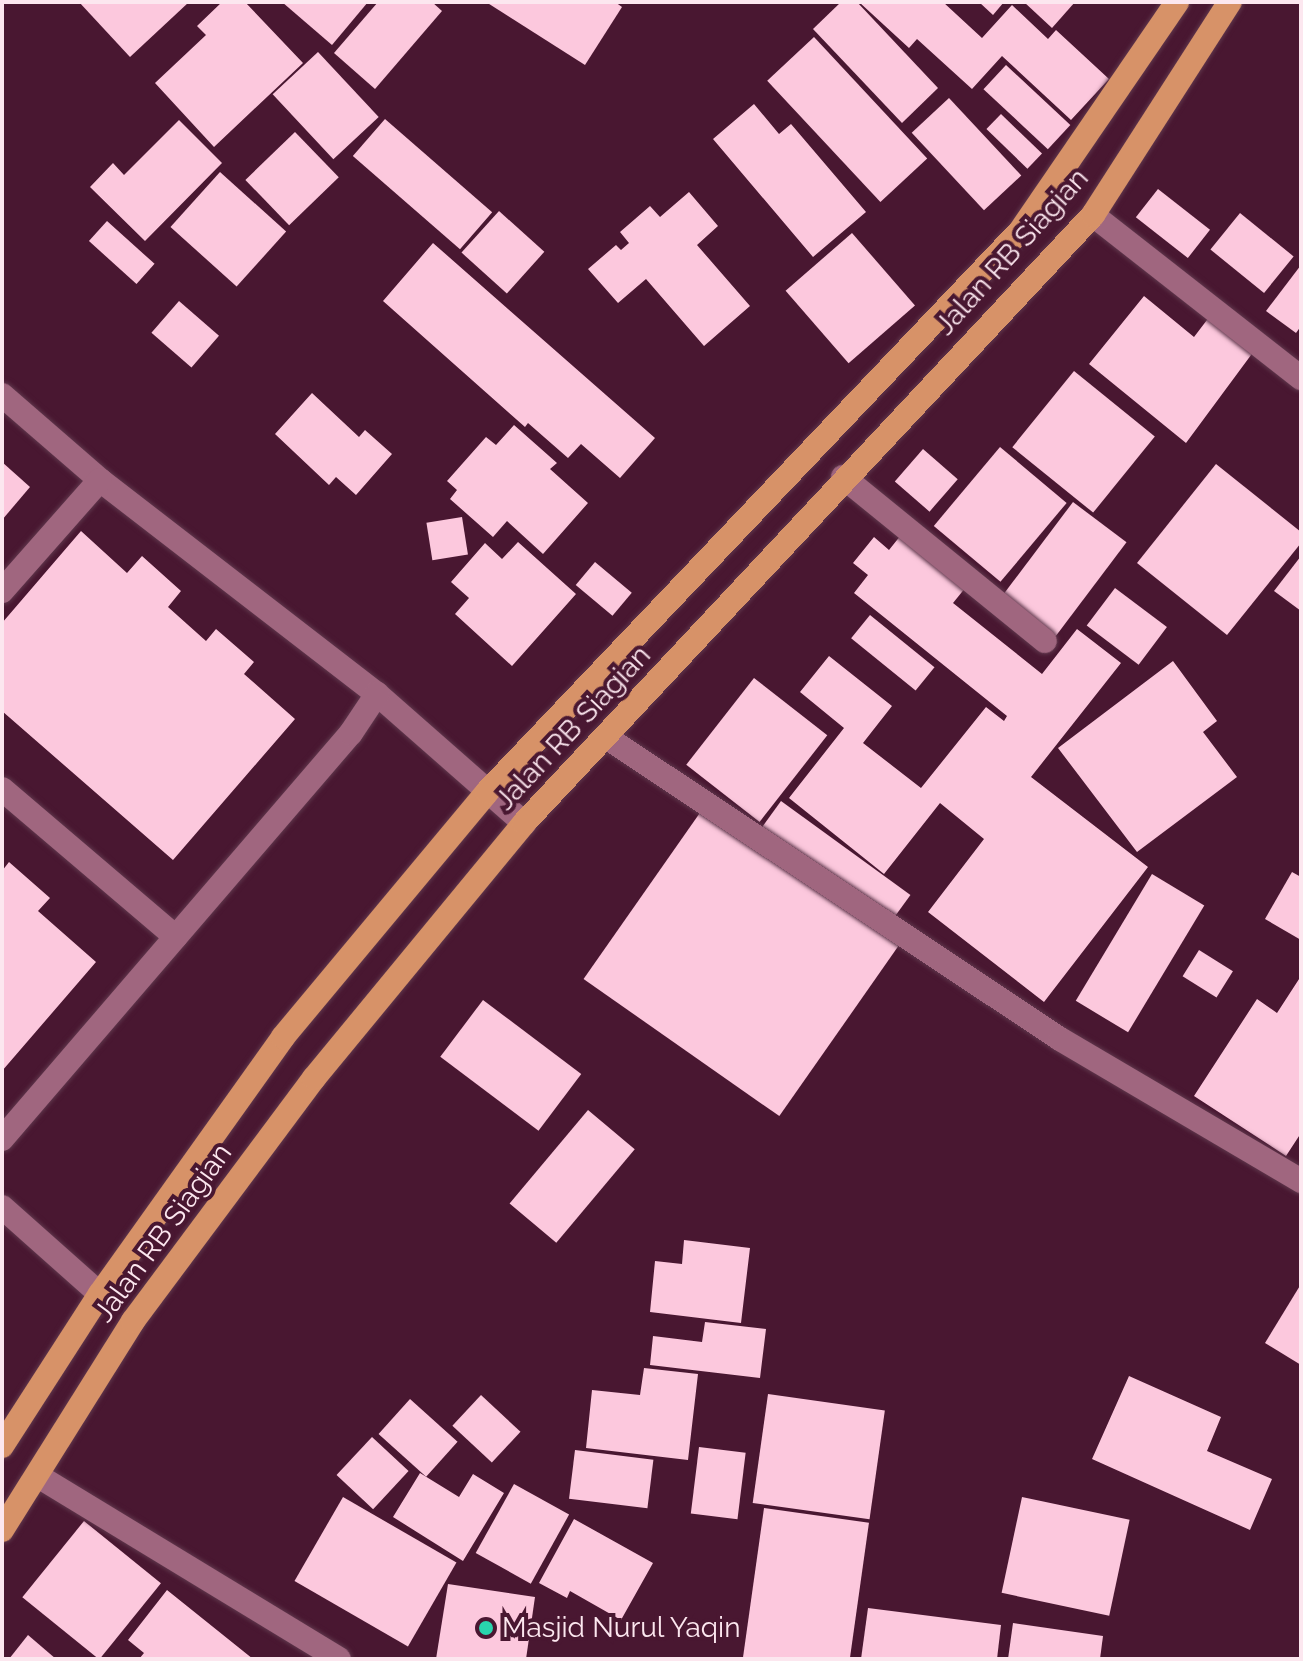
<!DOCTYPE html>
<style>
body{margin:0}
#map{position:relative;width:1303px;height:1661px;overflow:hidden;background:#491731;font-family:Raleway,sans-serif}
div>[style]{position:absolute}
.building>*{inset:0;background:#fcc8dd;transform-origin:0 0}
.roads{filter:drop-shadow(0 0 2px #5f374c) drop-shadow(0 0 2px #5f374c)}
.minor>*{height:24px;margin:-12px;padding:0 12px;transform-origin:12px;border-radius:12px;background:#a0667f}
.highway>*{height:24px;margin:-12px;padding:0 12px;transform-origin:12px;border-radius:12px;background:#d79268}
.dots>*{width:22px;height:22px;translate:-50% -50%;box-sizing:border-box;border:4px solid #491731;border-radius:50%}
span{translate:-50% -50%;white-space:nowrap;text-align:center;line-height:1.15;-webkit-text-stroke:8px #491731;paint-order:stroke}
.street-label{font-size:28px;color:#fce7ef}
.poi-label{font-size:28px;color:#fce7ef}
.left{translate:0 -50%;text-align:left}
.frame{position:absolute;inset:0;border:4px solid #fce7ef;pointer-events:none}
</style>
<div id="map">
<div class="building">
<div style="clip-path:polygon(79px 2px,189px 2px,130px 57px)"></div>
<div style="clip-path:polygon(222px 2px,245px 2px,303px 63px,214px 147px,155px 83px,206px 35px,197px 26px)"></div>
<div style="clip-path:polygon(282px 2px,368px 2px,332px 45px)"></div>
<div style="clip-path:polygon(378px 2px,432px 2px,442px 11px,375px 89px,334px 53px)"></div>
<div style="clip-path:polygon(486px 2px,615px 2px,622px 7px,585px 65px)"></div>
<div style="clip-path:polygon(841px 2px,857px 2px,938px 88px,902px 123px,813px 29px)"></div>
<div style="clip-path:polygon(859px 2px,943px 2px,982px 38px,1012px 5px,1048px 39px,1056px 30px,1109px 79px,1071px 120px,1002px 56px,972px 89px,917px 39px,909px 48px)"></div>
<div style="clip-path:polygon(979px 2px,1004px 2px,993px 15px)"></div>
<div style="clip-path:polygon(1024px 2px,1075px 2px,1052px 28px)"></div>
<div style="left:814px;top:37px;width:166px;height:64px;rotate:47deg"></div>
<div style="left:318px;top:52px;width:89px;height:62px;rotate:47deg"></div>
<div style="left:1006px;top:65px;width:88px;height:33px;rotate:43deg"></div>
<div style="left:949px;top:98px;width:106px;height:51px;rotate:47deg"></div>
<div style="clip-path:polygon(754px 104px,779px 134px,791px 124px,866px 212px,813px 257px,713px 139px)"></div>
<div style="left:1001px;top:114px;width:57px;height:21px;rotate:44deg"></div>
<div style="left:385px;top:119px;width:142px;height:49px;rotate:41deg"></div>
<div style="clip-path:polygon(179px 120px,222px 163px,145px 241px,90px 187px,113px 163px,124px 175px)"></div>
<div style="left:295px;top:132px;width:63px;height:69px;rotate:46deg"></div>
<div style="left:220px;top:172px;width:89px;height:74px;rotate:42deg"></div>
<div style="left:1158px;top:189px;width:66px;height:36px;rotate:38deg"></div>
<div style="clip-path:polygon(689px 192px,718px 226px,697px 245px,750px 306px,704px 346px,646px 279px,618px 303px,588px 269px,616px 245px,621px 250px,629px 243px,620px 232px,650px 206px,660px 217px)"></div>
<div style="left:499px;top:211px;width:61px;height:56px;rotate:42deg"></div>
<div style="left:1240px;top:213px;width:69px;height:47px;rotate:39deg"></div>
<div style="left:107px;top:221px;width:64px;height:27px;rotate:42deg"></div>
<div style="left:852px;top:233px;width:96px;height:88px;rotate:49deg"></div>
<div style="clip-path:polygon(433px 243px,655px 438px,620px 478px,581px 444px,568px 458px,528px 423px,525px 427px,383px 301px)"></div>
<div style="clip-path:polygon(1301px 265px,1301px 326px,1296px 333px,1266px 311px)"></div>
<div style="clip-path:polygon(1144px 296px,1194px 337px,1210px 316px,1254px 351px,1186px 443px,1089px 364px)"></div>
<div style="left:179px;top:301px;width:53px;height:42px;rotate:41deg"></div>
<div style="left:1074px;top:371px;width:104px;height:98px;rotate:39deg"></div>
<div style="clip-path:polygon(312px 393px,359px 437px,365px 430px,392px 454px,356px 495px,336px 477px,329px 485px,275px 434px)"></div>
<div style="clip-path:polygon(514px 425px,557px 463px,550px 469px,588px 503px,543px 554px,507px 521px,493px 537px,450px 499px,457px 490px,447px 481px,486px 437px,496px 445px)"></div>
<div style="left:1000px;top:447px;width:87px;height:103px;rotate:40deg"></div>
<div style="left:923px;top:449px;width:46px;height:43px;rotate:41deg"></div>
<div style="clip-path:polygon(2px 462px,30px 487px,2px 520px)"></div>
<div style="clip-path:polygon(1216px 464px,1301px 532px,1301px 543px,1227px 635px,1137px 563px)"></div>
<div style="left:1073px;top:502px;width:67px;height:119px;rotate:37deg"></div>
<div style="left:462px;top:517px;width:38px;height:36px;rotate:81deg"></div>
<div style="clip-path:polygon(81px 531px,127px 573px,142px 556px,181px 591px,168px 607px,206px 641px,216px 629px,254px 662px,244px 674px,295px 719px,173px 860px,2px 711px,2px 623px)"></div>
<div style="clip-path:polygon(901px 535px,966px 587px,953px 603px,1042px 674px,1077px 629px,1121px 663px,1031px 777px,1148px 867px,1044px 1002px,928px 912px,984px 839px,940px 803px,884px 874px,789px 798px,844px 728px,800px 692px,829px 656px,892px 706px,863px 743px,921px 788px,986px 707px,1004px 721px,1007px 716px,854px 593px,868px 575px,853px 563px,874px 537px,889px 550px)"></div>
<div style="clip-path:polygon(518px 542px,576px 594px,512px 666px,455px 614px,469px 598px,451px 582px,485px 543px,502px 559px)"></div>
<div style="clip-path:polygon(1301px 556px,1301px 611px,1274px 591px)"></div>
<div style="left:595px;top:562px;width:48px;height:30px;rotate:40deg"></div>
<div style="left:1115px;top:588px;width:65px;height:47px;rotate:37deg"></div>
<div style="left:870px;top:615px;width:83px;height:30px;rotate:39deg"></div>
<div style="clip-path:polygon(1173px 661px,1217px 721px,1203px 732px,1237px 777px,1137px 852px,1058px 748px)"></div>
<div style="left:754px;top:678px;width:93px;height:110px;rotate:38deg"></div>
<div style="left:781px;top:801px;width:160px;height:34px;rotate:36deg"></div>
<div style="left:704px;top:807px;width:239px;height:210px;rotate:35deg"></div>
<div style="clip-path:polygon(9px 862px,50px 898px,38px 911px,96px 962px,2px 1071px,2px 871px)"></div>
<div style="clip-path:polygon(1292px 872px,1301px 877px,1301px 940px,1265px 919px)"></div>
<div style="left:1152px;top:874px;width:61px;height:148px;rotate:31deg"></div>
<div style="left:1199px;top:950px;width:40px;height:31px;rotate:32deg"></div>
<div style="clip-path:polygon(1301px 976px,1301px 1133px,1286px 1156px,1194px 1096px,1257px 999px,1277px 1013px)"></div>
<div style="left:483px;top:1000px;width:123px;height:71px;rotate:37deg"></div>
<div style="left:588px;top:1110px;width:61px;height:122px;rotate:40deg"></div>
<div style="clip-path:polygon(684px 1240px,750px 1248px,741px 1323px,650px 1312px,655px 1261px,682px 1264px)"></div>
<div style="clip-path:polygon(1301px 1284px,1301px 1365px,1265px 1343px)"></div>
<div style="clip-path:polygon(705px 1322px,766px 1329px,760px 1378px,650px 1365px,653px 1336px,702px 1342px)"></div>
<div style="clip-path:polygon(644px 1368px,698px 1374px,688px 1460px,586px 1448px,592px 1390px,640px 1395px)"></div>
<div style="clip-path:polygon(1129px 1376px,1221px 1417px,1207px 1451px,1272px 1479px,1250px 1530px,1092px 1459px)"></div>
<div style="left:768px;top:1394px;width:118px;height:110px;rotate:8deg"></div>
<div style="left:481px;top:1395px;width:54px;height:42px;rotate:43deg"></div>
<div style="left:410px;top:1399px;width:64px;height:47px;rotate:42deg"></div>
<div style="left:372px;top:1437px;width:50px;height:52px;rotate:43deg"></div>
<div style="left:699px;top:1447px;width:47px;height:67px;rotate:7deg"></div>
<div style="left:575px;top:1450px;width:79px;height:49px;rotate:7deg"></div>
<div style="clip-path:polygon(420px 1473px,459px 1497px,473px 1474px,504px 1493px,463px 1561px,393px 1517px)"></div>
<div style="left:514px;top:1484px;width:63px;height:79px;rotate:29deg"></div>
<div style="left:343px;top:1497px;width:131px;height:97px;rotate:30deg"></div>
<div style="left:1022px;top:1497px;width:110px;height:98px;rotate:12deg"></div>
<div style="left:764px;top:1508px;width:106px;height:152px;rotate:8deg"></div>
<div style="clip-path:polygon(574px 1519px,653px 1563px,621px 1620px,570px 1591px,567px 1598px,539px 1583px)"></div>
<div style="left:84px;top:1521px;width:99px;height:98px;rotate:39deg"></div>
<div style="clip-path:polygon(448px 1584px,535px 1597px,526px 1659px,436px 1659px)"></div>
<div style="clip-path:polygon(167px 1590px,253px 1659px,139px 1659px,144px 1653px,128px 1640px)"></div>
<div style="clip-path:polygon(868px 1608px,1001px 1625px,997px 1659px,861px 1659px)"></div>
<div style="clip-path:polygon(1013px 1623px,1103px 1636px,1100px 1659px,1008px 1659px)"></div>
<div style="clip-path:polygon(28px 1635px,56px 1659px,9px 1659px)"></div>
</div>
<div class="roads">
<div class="minor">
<div style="left:1093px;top:215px;width:264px;rotate:38.1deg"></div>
<div style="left:2px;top:395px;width:130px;rotate:40.9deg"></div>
<div style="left:100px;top:480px;width:350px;rotate:37.7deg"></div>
<div style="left:377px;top:694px;width:196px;rotate:41.3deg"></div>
<div style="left:843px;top:477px;width:260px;rotate:39.1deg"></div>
<div style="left:2px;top:591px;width:148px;rotate:-48.6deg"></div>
<div style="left:606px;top:737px;width:545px;rotate:33.63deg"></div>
<div style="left:1060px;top:1039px;width:280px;rotate:30.5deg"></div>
<div style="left:2px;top:789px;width:228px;rotate:40.4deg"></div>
<div style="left:2px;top:1139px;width:535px;rotate:-49.32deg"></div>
<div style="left:351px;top:733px;width:47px;rotate:-56.3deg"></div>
<div style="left:2px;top:1207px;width:131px;rotate:41.6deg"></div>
<div style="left:38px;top:1476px;width:352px;rotate:31.3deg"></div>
</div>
<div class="highway">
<div style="left:2px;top:1446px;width:181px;rotate:-57.2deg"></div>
<div style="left:100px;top:1294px;width:315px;rotate:-54.5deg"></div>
<div style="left:283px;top:1037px;width:319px;rotate:-50.2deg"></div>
<div style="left:487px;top:792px;width:775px;rotate:-46.46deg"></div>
<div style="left:1021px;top:230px;width:276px;rotate:-55.6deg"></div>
<div style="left:2px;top:1530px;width:247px;rotate:-57.9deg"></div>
<div style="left:133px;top:1321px;width:303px;rotate:-53.3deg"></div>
<div style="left:314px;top:1078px;width:330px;rotate:-50.5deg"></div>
<div style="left:524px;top:823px;width:833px;rotate:-46.9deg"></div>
<div style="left:1093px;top:215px;width:253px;rotate:-57.3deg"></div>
</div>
</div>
<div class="dots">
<div style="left:486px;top:1628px;background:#29d5ad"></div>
</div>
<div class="street-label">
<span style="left:1012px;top:252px;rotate:-48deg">Jalan RB Siagian</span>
<span style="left:573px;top:728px;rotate:-47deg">Jalan RB Siagian</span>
<span style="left:163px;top:1233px;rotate:-54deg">Jalan RB Siagian</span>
</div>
<div class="poi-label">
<span class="left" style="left:502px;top:1628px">Masjid Nurul Yaqin</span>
</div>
<div class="frame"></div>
</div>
